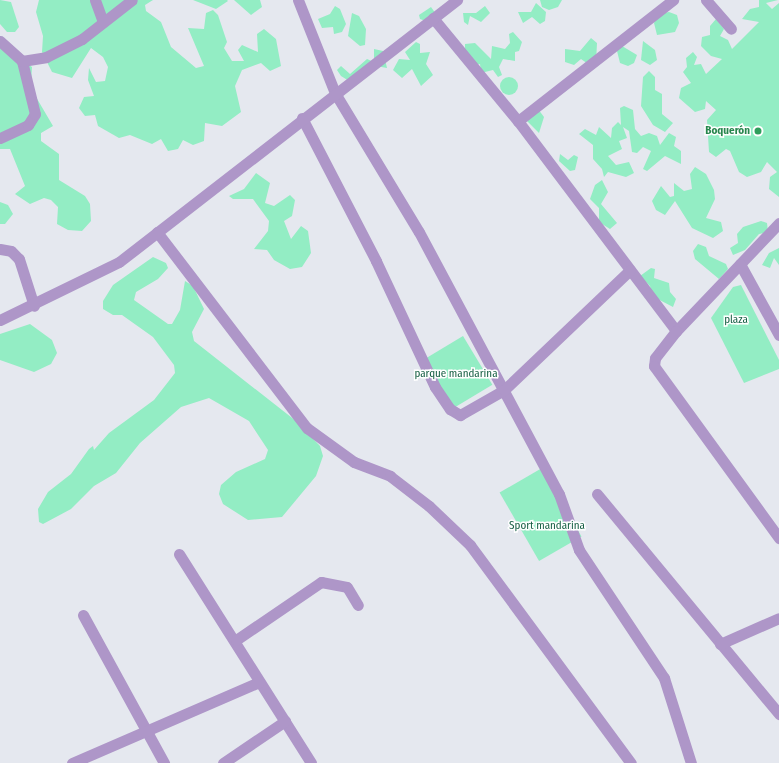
<!DOCTYPE html>
<meta charset="utf-8">
<style>
body{margin:0}
#map{position:relative;width:779px;height:763px;overflow:hidden;background:#e5e8ef;font-family:"Fira Sans Condensed",sans-serif}
div>[style]{position:absolute}
.green>*{inset:0;background:#93edc4;transform-origin:0 0}
.round{border-radius:50%}
.minor>*{height:11px;margin:-5.5px;padding:0 5.5px;transform-origin:5.5px;border-radius:5.5px;background:#ae96c8}
.tertiary>*{height:11px;margin:-5.5px;padding:0 5.5px;transform-origin:5.5px;border-radius:5.5px;background:#ae96c8}
.dots>*{width:11px;height:11px;translate:-50% -50%;box-sizing:border-box;border:2px solid #fff;border-radius:50%}
span{translate:-50% -50%;white-space:nowrap;text-align:center;line-height:1.15;-webkit-text-stroke:3px #fff;paint-order:stroke}
.leisure-label{font-size:11px;color:#27864d;font-weight:700}
.right{translate:-100% -50%;text-align:right}
.park-label{font-size:11px;color:#186045}
</style>
<div id="map">
<div class="green">
<div style="clip-path:polygon(0 0,11px 2px,19px 27px,15px 32px,7px 32px,0 24px)"></div>
<div style="clip-path:polygon(39px 0,153px 0,145px 5px,146px 11px,161px 22px,171px 47px,196px 68px,204px 66px,188px 28px,204px 29px,206px 13px,213px 10px,218px 15px,227px 42px,224px 48px,232px 61px,244px 61px,238px 50px,242px 45px,258px 52px,257px 34px,264px 29px,276px 39px,281px 66px,270px 71px,261px 63px,242px 70px,235px 86px,241px 112px,222px 126px,205px 123px,204px 141px,193px 145px,183px 140px,178px 149px,168px 151px,161px 139px,152px 144px,130px 135px,119px 138px,98px 126px,95px 115px,85px 116px,79px 108px,84px 97px,94px 96px,88px 80px,89px 68px,96px 82px,105px 81px,108px 67px,103px 57px,91px 48px,72px 78px,52px 72px,42px 52px,43px 36px,36px 12px)"></div>
<div style="clip-path:polygon(193px 0,227px 0,228px 1px,216px 9px)"></div>
<div style="clip-path:polygon(234px 0,260px 0,262px 7px,251px 15px)"></div>
<div style="clip-path:polygon(540px 0,562px 0,558px 7px,549px 10px,542px 7px)"></div>
<div style="clip-path:polygon(759px 0,778px 0,766px 3px,772px 9px,779px 3px,779px 197px,769px 189px,770px 177px,777px 172px,767px 162px,761px 172px,747px 177px,739px 172px,730px 151px,726px 149px,716px 157px,709px 152px,707px 120px,716px 110px,706px 101px,705px 109px,695px 112px,679px 98px,681px 88px,691px 83px,683px 72px,687px 67px,686px 58px,693px 52px,697px 57px,694px 65px,701px 64px,706px 74px,722px 59px,711px 56px,701px 46px,702px 37px,710px 35px,710px 26px,716px 19px,724px 29px,720px 36px,728px 40px,732px 49px,759px 22px,742px 19px,750px 9px,759px 7px)"></div>
<div style="clip-path:polygon(536px 3px,546px 12px,545px 21px,540px 24px,532px 17px,523px 23px,518px 12px,531px 12px)"></div>
<div style="clip-path:polygon(335px 6px,340px 9px,346px 24px,342px 32px,334px 34px,333px 27px,322px 28px,318px 19px,330px 14px)"></div>
<div style="clip-path:polygon(485px 6px,490px 13px,481px 22px,470px 16px,468px 25px,464px 22px,463px 13px,476px 13px)"></div>
<div style="clip-path:polygon(431px 7px,436px 14px,428px 22px,420px 19px,419px 15px)"></div>
<div style="clip-path:polygon(669px 12px,677px 15px,679px 23px,675px 32px,657px 35px,654px 23px,658px 14px)"></div>
<div style="clip-path:polygon(352px 13px,359px 16px,366px 29px,365px 45px,360px 46px,348px 36px)"></div>
<div style="clip-path:polygon(513px 32px,522px 42px,519px 51px,515px 52px,515px 61px,503px 59px,499px 67px,502px 75px,498px 77px,493px 70px,481px 73px,480px 64px,476px 65px,465px 52px,465px 44px,475px 43px,491px 59px,492px 46px,505px 49px,510px 43px,509px 34px)"></div>
<div style="clip-path:polygon(591px 38px,597px 43px,596px 63px,588px 64px,581px 59px,574px 65px,565px 62px,565px 49px,580px 51px)"></div>
<div style="clip-path:polygon(643px 41px,655px 50px,657px 60px,650px 65px,641px 60px)"></div>
<div style="clip-path:polygon(416px 42px,420px 44px,420px 53px,430px 52px,426px 64px,433px 75px,421px 86px,412px 69px,402px 78px,393px 70px,399px 59px,410px 60px,405px 52px)"></div>
<div style="clip-path:polygon(0 45px,32px 67px,31px 82px,36px 97px,53px 126px,41px 133px,41px 141px,59px 154px,59px 180px,85px 196px,90px 204px,91px 221px,82px 231px,68px 230px,57px 224px,58px 207px,51px 200px,44px 198px,30px 204px,15px 194px,25px 186px,10px 149px,0 149px)"></div>
<div style="clip-path:polygon(622px 46px,637px 55px,634px 63px,628px 66px,620px 63px,617px 51px)"></div>
<div style="clip-path:polygon(374px 49px,383px 51px,387px 68px,376px 66px,376px 70px,349px 81px,341px 76px,337px 70px,341px 66px,350px 74px,367px 59px,374px 62px)"></div>
<div style="clip-path:polygon(649px 71px,655px 77px,655px 90px,662px 94px,662px 114px,673px 123px,665px 132px,653px 125px,641px 106px,643px 77px)"></div>
<div class="round" style="left:500px;top:77px;width:18px;height:18px"></div>
<div style="clip-path:polygon(624px 106px,633px 110px,635px 129px,641px 136px,649px 133px,657px 136px,660px 145px,669px 133px,676px 137px,674px 146px,681px 151px,681px 164px,665px 156px,647px 171px,643px 169px,651px 151px,643px 147px,637px 153px,632px 152px,629px 131px,623px 127px,627px 138px,619px 141px,622px 149px,608px 156px,616px 165px,629px 162px,634px 173px,626px 177px,608px 172px,604px 177px,602px 169px,593px 159px,593px 145px,579px 134px,585px 129px,596px 135px,599px 127px,611px 138px,612px 128px,618px 122px,621px 125px,620px 108px)"></div>
<div style="clip-path:polygon(538px 109px,544px 117px,539px 133px,527px 121px)"></div>
<div style="clip-path:polygon(560px 154px,568px 160px,574px 155px,578px 157px,575px 170px,570px 171px,559px 161px)"></div>
<div style="clip-path:polygon(695px 167px,706px 174px,714px 190px,715px 199px,706px 218px,721px 222px,723px 231px,713px 238px,692px 228px,675px 201px,665px 215px,656px 210px,652px 201px,661px 186px,670px 197px,674px 196px,674px 183px,684px 191px,692px 189px,690px 174px)"></div>
<div style="clip-path:polygon(256px 173px,270px 183px,265px 203px,274px 206px,290px 195px,295px 200px,292px 216px,284px 221px,291px 239px,301px 226px,308px 231px,311px 253px,302px 267px,290px 269px,274px 260px,267px 250px,254px 249px,268px 231px,269px 221px,253px 199px,233px 199px,229px 196px,244px 189px)"></div>
<div style="clip-path:polygon(602px 180px,608px 192px,601px 204px,617px 223px,610px 229px,599px 222px,599px 208px,590px 199px,595px 185px)"></div>
<div style="clip-path:polygon(0 202px,8px 205px,13px 214px,5px 224px,0 224px)"></div>
<div style="clip-path:polygon(761px 221px,767px 223px,768px 232px,759px 234px,745px 250px,733px 255px,730px 248px,738px 243px,737px 234px,743px 227px)"></div>
<div style="clip-path:polygon(698px 244px,706px 247px,709px 256px,726px 264px,728px 269px,719px 279px,695px 259px,693px 251px)"></div>
<div style="clip-path:polygon(779px 248px,779px 265px,774px 258px,770px 268px,762px 265px,769px 253px)"></div>
<div style="clip-path:polygon(153px 257px,166px 263px,168px 268px,158px 279px,136px 292px,134px 300px,168px 324px,172px 324px,180px 310px,185px 281px,193px 286px,204px 309px,192px 332px,194px 341px,296px 421px,320px 446px,323px 456px,316px 476px,282px 517px,248px 520px,223px 504px,219px 494px,221px 485px,236px 472px,265px 459px,268px 450px,249px 421px,209px 398px,181px 407px,140px 443px,116px 473px,94px 486px,71px 509px,43px 524px,39px 522px,38px 509px,48px 492px,71px 474px,89px 449px,93px 446px,94px 450px,109px 433px,154px 400px,175px 373px,174px 365px,153px 337px,122px 315px,113px 315px,103px 309px,103px 301px,113px 285px)"></div>
<div style="clip-path:polygon(651px 268px,655px 269px,654px 278px,669px 283px,670px 292px,676px 299px,673px 307px,652px 296px,650px 286px,640px 276px)"></div>
<div style="clip-path:polygon(741px 285px,779px 360px,779px 369px,744px 383px,711px 318px,733px 287px)"></div>
<div style="clip-path:polygon(30px 324px,52px 340px,57px 353px,51px 364px,34px 372px,0 360px,0 334px)"></div>
<div style="left:463px;top:336px;width:57px;height:50px;rotate:59deg"></div>
<div style="left:542px;top:468px;width:79px;height:49px;rotate:60deg"></div>
</div>
<div class="minor">
<div style="left:95px;top:0;width:23px;rotate:70deg"></div>
<div style="left:298px;top:0;width:100px;rotate:68.3deg"></div>
<div style="left:335px;top:93px;width:162px;rotate:58.9deg"></div>
<div style="left:419px;top:232px;width:297px;rotate:61.9deg"></div>
<div style="left:559px;top:494px;width:59px;rotate:70.3deg"></div>
<div style="left:579px;top:550px;width:154px;rotate:56.4deg"></div>
<div style="left:664px;top:678px;width:89px;rotate:72.4deg"></div>
<div style="left:706px;top:0;width:38px;rotate:49deg"></div>
<div style="left:433px;top:18px;width:134px;rotate:50.5deg"></div>
<div style="left:518px;top:121px;width:263px;rotate:53deg"></div>
<div style="left:302px;top:118px;width:161px;rotate:62.6deg"></div>
<div style="left:376px;top:261px;width:139px;rotate:64.9deg"></div>
<div style="left:435px;top:387px;width:27px;rotate:56deg"></div>
<div style="left:450px;top:409px;width:12px;rotate:31deg"></div>
<div style="left:460px;top:415px;width:51px;rotate:-29.6deg"></div>
<div style="left:504px;top:390px;width:174px;rotate:-43.6deg"></div>
<div style="left:518px;top:121px;width:197px;rotate:-38deg"></div>
<div style="left:0;top:138px;width:31px;rotate:-25deg"></div>
<div style="left:28px;top:125px;width:13px;rotate:-58deg"></div>
<div style="left:35px;top:114px;width:55px;rotate:-103.8deg"></div>
<div style="left:779px;top:223px;width:149px;rotate:133.6deg"></div>
<div style="left:676px;top:331px;width:34px;rotate:128deg"></div>
<div style="left:655px;top:358px;width:8px;rotate:97deg"></div>
<div style="left:654px;top:366px;width:213px;rotate:54deg"></div>
<div style="left:157px;top:232px;width:247px;rotate:52.6deg"></div>
<div style="left:307px;top:428px;width:58px;rotate:35.9deg"></div>
<div style="left:354px;top:462px;width:39px;rotate:21deg"></div>
<div style="left:390px;top:476px;width:49px;rotate:37.6deg"></div>
<div style="left:429px;top:506px;width:57px;rotate:43.6deg"></div>
<div style="left:470px;top:545px;width:271px;rotate:53.6deg"></div>
<div style="left:0;top:249px;width:11px;rotate:10deg"></div>
<div style="left:11px;top:251px;width:11px;rotate:45deg"></div>
<div style="left:19px;top:259px;width:49px;rotate:72.3deg"></div>
<div style="left:740px;top:264px;width:81px;rotate:61.2deg"></div>
<div style="left:0;top:320px;width:132px;rotate:-26deg"></div>
<div style="left:119px;top:262px;width:428px;rotate:-37.8deg"></div>
<div style="left:597px;top:494px;width:286px;rotate:50.4deg"></div>
<div style="left:179px;top:554px;width:247px;rotate:57.7deg"></div>
<div style="left:83px;top:615px;width:169px;rotate:61.3deg"></div>
<div style="left:236px;top:640px;width:103px;rotate:-34.3deg"></div>
<div style="left:321px;top:582px;width:26px;rotate:11deg"></div>
<div style="left:347px;top:587px;width:21px;rotate:59deg"></div>
<div style="left:720px;top:644px;width:64px;rotate:-23.8deg"></div>
<div style="left:72px;top:763px;width:204px;rotate:-23.4deg"></div>
<div style="left:223px;top:763px;width:75px;rotate:-34.1deg"></div>
</div>
<div class="tertiary">
<div style="left:0;top:41px;width:30px;rotate:42deg"></div>
<div style="left:22px;top:61px;width:24px;rotate:-9deg"></div>
<div style="left:46px;top:57px;width:40px;rotate:-26.6deg"></div>
<div style="left:82px;top:39px;width:63px;rotate:-38deg"></div>
</div>
<div class="dots">
<div style="left:758px;top:131px;background:#2e9e5b"></div>
</div>
<div class="leisure-label">
<span class="right" style="left:750px;top:131px">Boquerón</span>
</div>
<div class="park-label">
<span style="left:736px;top:320px">plaza</span>
<span style="left:456px;top:374px">parque mandarina</span>
<span style="left:547px;top:526px">Sport mandarina</span>
</div>
</div>
